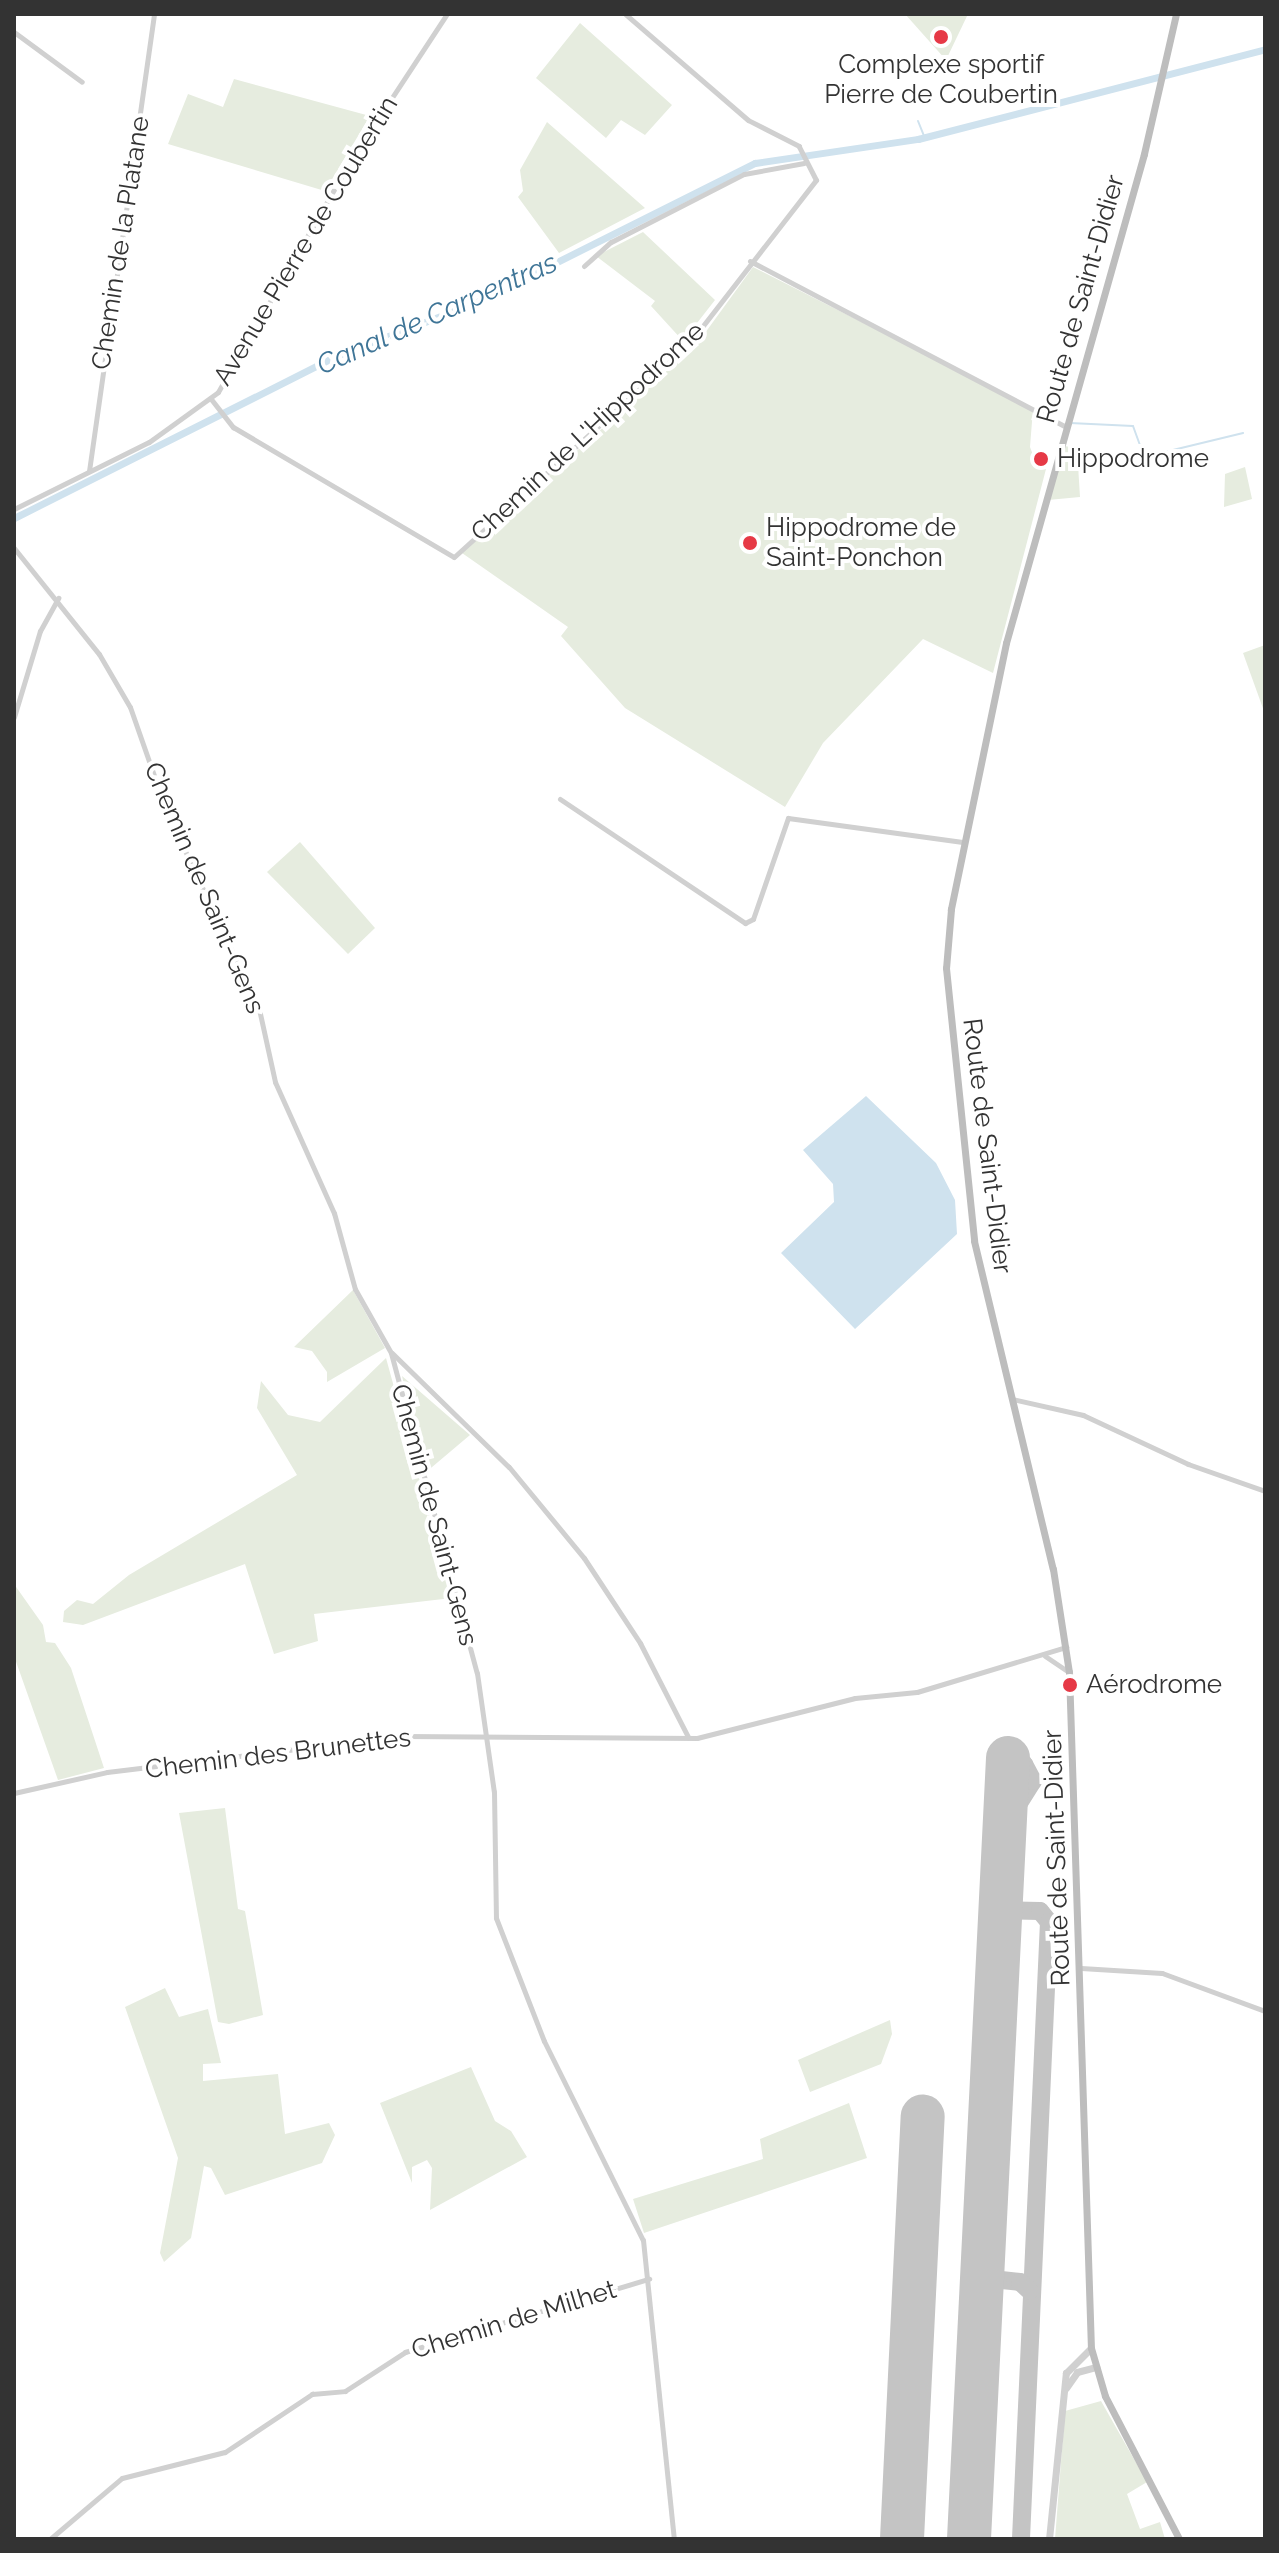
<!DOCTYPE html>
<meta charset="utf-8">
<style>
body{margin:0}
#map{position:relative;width:1279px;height:2553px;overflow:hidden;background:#fff;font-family:Raleway,sans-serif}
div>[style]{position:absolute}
.green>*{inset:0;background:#e6ecdf}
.water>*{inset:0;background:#cfe2ee}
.stream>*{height:2px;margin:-1px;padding:0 1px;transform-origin:1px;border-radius:1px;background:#cfe2ee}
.canal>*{height:7px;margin:-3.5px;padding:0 3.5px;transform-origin:3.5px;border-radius:3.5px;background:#cfe2ee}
.taxiway>*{height:18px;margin:-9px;padding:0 9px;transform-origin:9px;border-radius:9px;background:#c4c4c4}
.runway>*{height:44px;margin:-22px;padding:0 22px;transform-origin:22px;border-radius:22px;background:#c4c4c4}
.minor>*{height:5px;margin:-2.5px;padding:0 2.5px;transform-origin:2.5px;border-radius:2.5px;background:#d0d0d0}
.tertiary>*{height:7px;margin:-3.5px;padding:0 3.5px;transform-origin:3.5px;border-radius:3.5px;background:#d0d0d0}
.secondary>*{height:7px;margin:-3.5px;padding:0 3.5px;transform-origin:3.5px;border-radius:3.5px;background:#bdbdbd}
.dots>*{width:22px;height:22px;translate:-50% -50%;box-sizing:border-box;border:4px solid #fff;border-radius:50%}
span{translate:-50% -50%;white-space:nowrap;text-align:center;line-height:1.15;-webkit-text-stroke:8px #fff;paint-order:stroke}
.poi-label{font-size:26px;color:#333}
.left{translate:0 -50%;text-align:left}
.street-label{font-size:26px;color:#333}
.water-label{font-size:28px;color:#3f7597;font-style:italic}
.frame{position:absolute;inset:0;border:16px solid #333;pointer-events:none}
</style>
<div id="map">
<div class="green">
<div style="clip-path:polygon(905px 14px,968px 14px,946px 60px)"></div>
<div style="clip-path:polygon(580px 23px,672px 105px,645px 135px,621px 120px,606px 138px,536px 78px)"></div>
<div style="clip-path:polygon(234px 79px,370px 116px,325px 191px,168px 144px,188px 94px,223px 107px)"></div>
<div style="clip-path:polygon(547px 122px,645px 208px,559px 253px,518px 197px,523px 191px,520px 170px)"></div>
<div style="clip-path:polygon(643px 232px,715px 300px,683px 341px,651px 306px,655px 301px,596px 256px)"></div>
<div style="clip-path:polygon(753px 267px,1033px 409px,1030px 447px,1038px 468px,1046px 469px,993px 673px,923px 639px,823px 743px,785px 807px,625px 708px,561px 636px,568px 627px,462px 553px,697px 344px)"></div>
<div style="clip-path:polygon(1064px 446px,1077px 448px,1080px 497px,1048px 500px)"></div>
<div style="clip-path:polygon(1245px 467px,1252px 499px,1224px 507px,1225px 474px)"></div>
<div style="clip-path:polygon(1265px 645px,1265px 714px,1243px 653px)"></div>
<div style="clip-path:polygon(300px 842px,375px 928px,348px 954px,267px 872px)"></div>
<div style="clip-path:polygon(353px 1290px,385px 1348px,327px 1382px,327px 1372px,312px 1351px,294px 1347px)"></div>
<div style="clip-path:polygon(386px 1358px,452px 1598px,314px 1614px,318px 1641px,274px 1654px,245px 1564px,83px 1625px,63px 1622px,64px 1611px,77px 1600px,93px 1604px,129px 1575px,297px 1475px,257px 1408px,261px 1381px,288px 1415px,320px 1422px)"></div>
<div style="clip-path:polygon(402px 1376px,470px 1435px,425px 1473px,412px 1418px)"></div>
<div style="clip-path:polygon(14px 1584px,43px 1625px,46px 1642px,55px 1643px,71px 1668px,104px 1768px,58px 1780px,14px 1656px)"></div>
<div style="clip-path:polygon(225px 1808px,238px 1909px,245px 1911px,263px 2015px,229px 2024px,218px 2022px,179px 1813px)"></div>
<div style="clip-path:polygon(165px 1988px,179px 2017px,208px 2009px,221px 2063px,203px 2064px,203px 2081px,278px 2074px,285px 2134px,329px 2123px,335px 2135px,322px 2163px,225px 2195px,211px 2168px,204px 2166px,191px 2238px,164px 2262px,160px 2253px,178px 2158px,125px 2007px)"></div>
<div style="clip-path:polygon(890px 2020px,892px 2034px,881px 2064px,810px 2092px,798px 2060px)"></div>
<div style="clip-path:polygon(471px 2067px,495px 2121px,511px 2131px,527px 2157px,430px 2210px,432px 2168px,427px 2160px,412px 2167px,412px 2183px,380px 2103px)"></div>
<div style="clip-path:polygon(849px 2103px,867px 2158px,644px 2233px,633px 2199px,763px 2159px,760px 2139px)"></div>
<div style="clip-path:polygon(1101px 2401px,1147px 2482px,1127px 2494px,1140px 2529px,1160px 2522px,1165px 2539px,1055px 2539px,1065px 2411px)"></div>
</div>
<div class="water">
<div style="clip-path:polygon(866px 1096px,936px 1163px,955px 1200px,957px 1234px,855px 1329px,781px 1253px,834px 1202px,833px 1184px,803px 1150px)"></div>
</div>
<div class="stream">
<div style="left:918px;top:121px;width:16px;rotate:68deg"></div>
<div style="left:1070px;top:423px;width:63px;rotate:2.7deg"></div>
<div style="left:1133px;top:426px;width:33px;rotate:70deg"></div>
<div style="left:1144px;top:457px;width:102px;rotate:-13.6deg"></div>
</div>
<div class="canal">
<div style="left:14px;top:518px;width:360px;rotate:-26.7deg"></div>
<div style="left:336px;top:356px;width:149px;rotate:-20.9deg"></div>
<div style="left:475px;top:303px;width:313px;rotate:-26.6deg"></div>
<div style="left:755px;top:163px;width:165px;rotate:-8.4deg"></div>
<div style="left:918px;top:139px;width:358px;rotate:-14.5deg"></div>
</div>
<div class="taxiway">
<div style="left:1004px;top:1827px;width:54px;rotate:-57.8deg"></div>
<div style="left:1033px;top:1781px;width:19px;rotate:-118deg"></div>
<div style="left:1024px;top:1764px;width:16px;rotate:180deg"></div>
<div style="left:1000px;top:1910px;width:40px;rotate:1.4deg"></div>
<div style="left:1040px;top:1911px;width:14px;rotate:51deg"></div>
<div style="left:1049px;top:1922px;width:618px;rotate:92.6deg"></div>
<div style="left:982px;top:2266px;width:16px;rotate:52deg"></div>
<div style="left:992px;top:2279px;width:28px;rotate:6deg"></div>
<div style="left:1020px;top:2282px;width:13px;rotate:42deg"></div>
<div style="left:981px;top:2297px;width:23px;rotate:-45deg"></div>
</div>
<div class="runway">
<div style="left:902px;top:2539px;width:423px;rotate:-87.2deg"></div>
<div style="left:969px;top:2539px;width:782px;rotate:-87.14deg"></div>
</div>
<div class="minor">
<div style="left:14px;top:32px;width:84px;rotate:36.3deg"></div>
<div style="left:750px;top:261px;width:355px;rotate:27.7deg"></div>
<div style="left:584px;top:266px;width:36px;rotate:-42deg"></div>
<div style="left:611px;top:242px;width:149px;rotate:-27.1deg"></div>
<div style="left:744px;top:174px;width:61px;rotate:-10.4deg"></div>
<div style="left:211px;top:399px;width:36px;rotate:52deg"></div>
<div style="left:233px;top:427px;width:256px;rotate:30.5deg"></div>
<div style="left:454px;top:557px;width:316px;rotate:-42.2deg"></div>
<div style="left:688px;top:345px;width:209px;rotate:-52.2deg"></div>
<div style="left:816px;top:180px;width:38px;rotate:-117deg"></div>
<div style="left:799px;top:146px;width:57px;rotate:-153deg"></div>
<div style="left:748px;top:120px;width:162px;rotate:-139.2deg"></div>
<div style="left:89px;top:471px;width:462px;rotate:-81.9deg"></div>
<div style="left:14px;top:509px;width:151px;rotate:-26.4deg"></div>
<div style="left:149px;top:442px;width:85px;rotate:-35.9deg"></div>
<div style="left:218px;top:392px;width:264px;rotate:-60.2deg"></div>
<div style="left:349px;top:163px;width:178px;rotate:-56.7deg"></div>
<div style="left:14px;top:548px;width:136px;rotate:51.3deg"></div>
<div style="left:99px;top:654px;width:61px;rotate:59.7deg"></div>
<div style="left:130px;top:707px;width:109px;rotate:70.7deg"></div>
<div style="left:166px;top:810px;width:220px;rotate:65deg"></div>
<div style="left:259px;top:1009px;width:75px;rotate:77.6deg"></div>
<div style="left:275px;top:1082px;width:144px;rotate:65.8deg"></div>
<div style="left:334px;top:1213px;width:79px;rotate:74.6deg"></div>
<div style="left:355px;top:1289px;width:73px;rotate:60.6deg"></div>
<div style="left:391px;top:1353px;width:331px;rotate:75deg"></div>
<div style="left:477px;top:1673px;width:120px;rotate:81.9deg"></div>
<div style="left:494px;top:1792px;width:126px;rotate:89.1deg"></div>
<div style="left:496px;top:1918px;width:132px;rotate:68.7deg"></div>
<div style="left:544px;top:2041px;width:222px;rotate:63.6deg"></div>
<div style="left:643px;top:2240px;width:301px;rotate:84.1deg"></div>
<div style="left:14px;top:717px;width:90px;rotate:-73.2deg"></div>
<div style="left:40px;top:631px;width:38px;rotate:-61deg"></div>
<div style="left:560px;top:799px;width:223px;rotate:33.8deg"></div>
<div style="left:745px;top:923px;width:9px;rotate:-27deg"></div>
<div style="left:753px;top:919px;width:107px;rotate:-70.9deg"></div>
<div style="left:788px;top:818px;width:178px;rotate:7.8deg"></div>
<div style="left:392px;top:1353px;width:163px;rotate:44.3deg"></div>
<div style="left:509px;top:1467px;width:118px;rotate:50.5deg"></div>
<div style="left:584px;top:1558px;width:102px;rotate:56.6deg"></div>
<div style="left:640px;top:1643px;width:106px;rotate:62.9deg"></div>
<div style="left:1012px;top:1399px;width:73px;rotate:12.7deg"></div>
<div style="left:1083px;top:1415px;width:116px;rotate:25deg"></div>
<div style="left:1188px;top:1464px;width:82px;rotate:19.3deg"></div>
<div style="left:1045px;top:1656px;width:29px;rotate:34deg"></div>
<div style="left:14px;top:1793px;width:95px;rotate:-12.7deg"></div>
<div style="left:107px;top:1772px;width:299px;rotate:-6.9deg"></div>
<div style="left:404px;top:1736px;width:293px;rotate:0.4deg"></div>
<div style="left:697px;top:1738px;width:163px;rotate:-14.2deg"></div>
<div style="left:855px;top:1698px;width:62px;rotate:-5.5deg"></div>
<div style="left:917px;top:1692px;width:156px;rotate:-16.8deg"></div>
<div style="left:1081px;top:1968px;width:81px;rotate:3.5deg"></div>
<div style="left:1162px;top:1973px;width:110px;rotate:20.3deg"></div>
<div style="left:50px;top:2539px;width:94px;rotate:-40.3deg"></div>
<div style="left:122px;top:2478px;width:106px;rotate:-14.2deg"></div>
<div style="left:225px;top:2452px;width:105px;rotate:-33.7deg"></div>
<div style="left:312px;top:2394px;width:33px;rotate:-5deg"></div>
<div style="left:345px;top:2391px;width:72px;rotate:-33deg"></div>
<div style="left:405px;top:2352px;width:255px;rotate:-16.7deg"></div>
</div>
<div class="tertiary">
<div style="left:1066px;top:2388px;width:19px;rotate:-55deg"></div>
<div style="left:1077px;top:2372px;width:20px;rotate:-15deg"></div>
<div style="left:1049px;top:2539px;width:167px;rotate:-84.2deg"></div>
<div style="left:1066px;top:2373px;width:35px;rotate:-45deg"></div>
</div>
<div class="secondary">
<div style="left:1176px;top:14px;width:144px;rotate:102.9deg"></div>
<div style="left:1144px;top:154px;width:508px;rotate:105.76deg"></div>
<div style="left:1006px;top:643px;width:272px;rotate:101.7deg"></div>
<div style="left:951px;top:909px;width:59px;rotate:94.8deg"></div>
<div style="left:946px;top:968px;width:274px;rotate:84.1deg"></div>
<div style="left:974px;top:1241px;width:337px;rotate:76.5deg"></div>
<div style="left:1053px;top:1569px;width:104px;rotate:81.2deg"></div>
<div style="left:1069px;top:1672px;width:676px;rotate:88.14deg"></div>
<div style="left:1091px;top:2348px;width:50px;rotate:73.7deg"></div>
<div style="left:1105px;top:2396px;width:161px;rotate:62.6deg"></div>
</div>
<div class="dots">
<div style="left:941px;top:37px;background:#e63946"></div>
<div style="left:1041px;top:459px;background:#e63946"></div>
<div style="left:750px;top:543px;background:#e63946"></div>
<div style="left:1070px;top:1685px;background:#e63946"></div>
</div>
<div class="poi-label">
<span style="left:941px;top:80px">Complexe sportif<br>Pierre de Coubertin</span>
<span class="left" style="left:1057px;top:459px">Hippodrome</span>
<span class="left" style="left:766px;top:543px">Hippodrome de<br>Saint-Ponchon</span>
<span class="left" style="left:1086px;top:1685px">Aérodrome</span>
</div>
<div class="street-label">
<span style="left:306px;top:241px;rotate:-59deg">Avenue Pierre de Coubertin</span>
<span style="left:121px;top:243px;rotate:-81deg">Chemin de la Platane</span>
<span style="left:1081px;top:299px;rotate:-74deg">Route de Saint-Didier</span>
<span style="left:588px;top:432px;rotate:-43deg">Chemin de L'Hippodrome</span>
<span style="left:204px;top:888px;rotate:67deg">Chemin de Saint-Gens</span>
<span style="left:987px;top:1146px;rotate:83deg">Route de Saint-Didier</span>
<span style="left:434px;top:1515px;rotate:75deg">Chemin de Saint-Gens</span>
<span style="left:278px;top:1754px;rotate:-7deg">Chemin des Brunettes</span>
<span style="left:1057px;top:1858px;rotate:-92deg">Route de Saint-Didier</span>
<span style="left:514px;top:2320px;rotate:-17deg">Chemin de Milhet</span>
</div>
<div class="water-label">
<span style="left:437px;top:314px;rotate:-24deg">Canal de Carpentras</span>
</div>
<div class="frame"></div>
</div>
